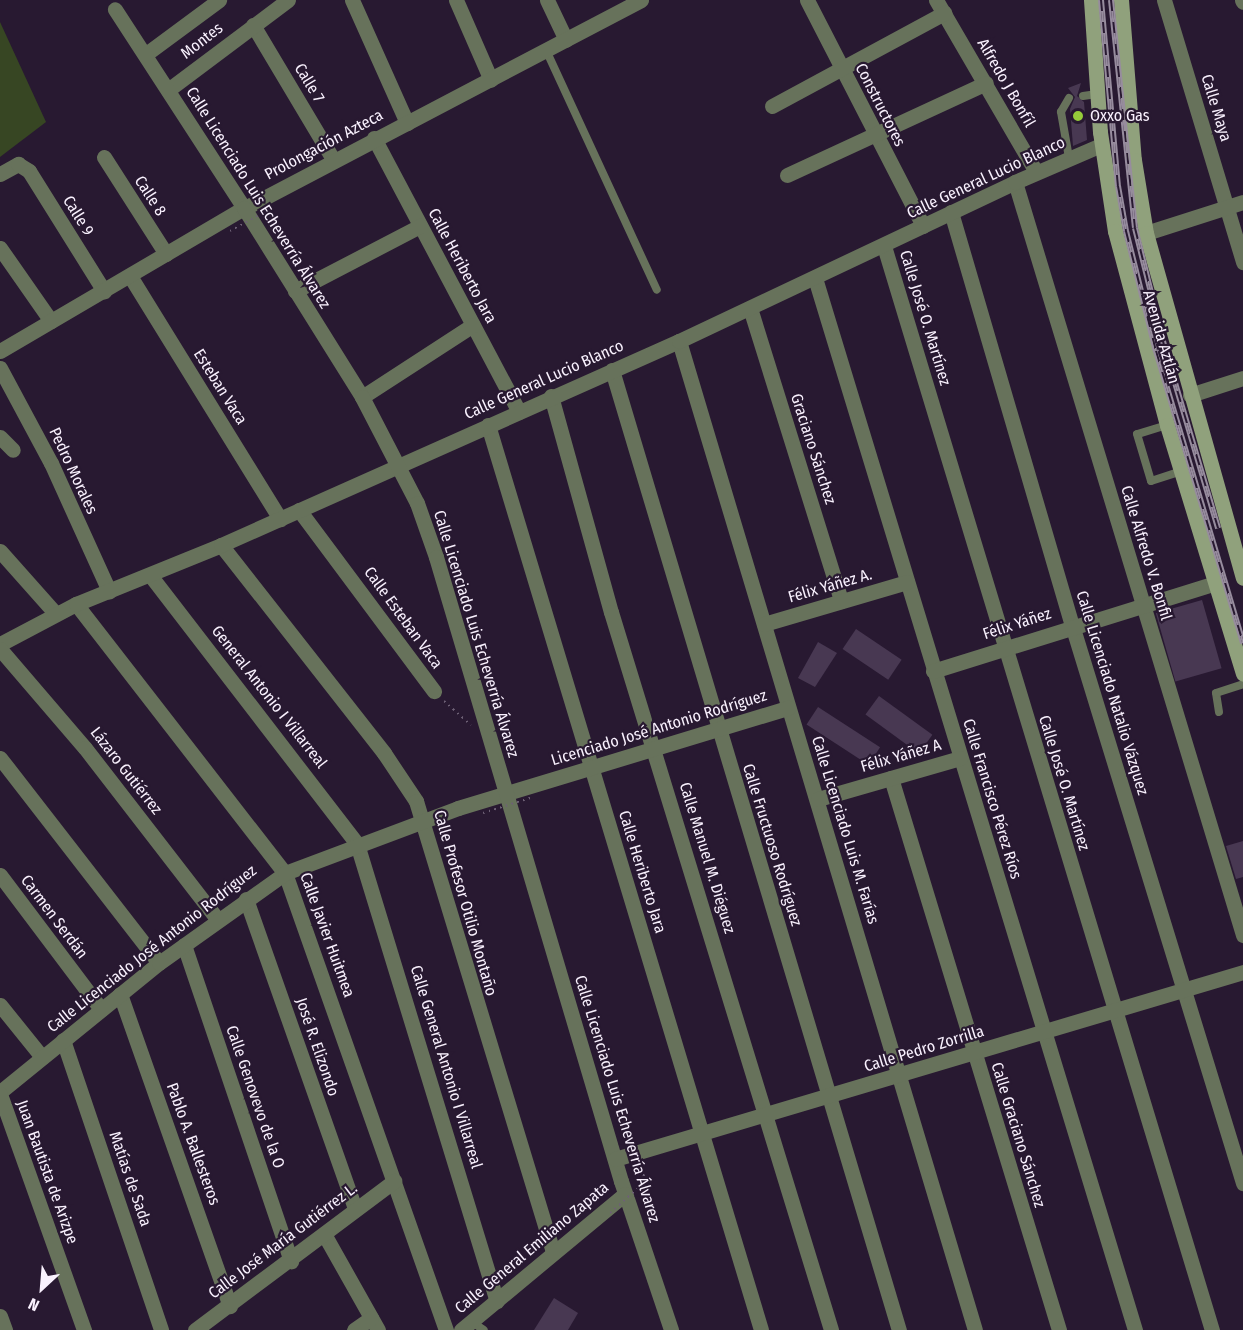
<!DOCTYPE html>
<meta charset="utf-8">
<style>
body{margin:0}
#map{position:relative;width:1243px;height:1330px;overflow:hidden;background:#281931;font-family:"Fira Sans Condensed",sans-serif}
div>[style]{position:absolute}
.green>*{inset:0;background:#374623}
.building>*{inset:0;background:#483852;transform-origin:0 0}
.path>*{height:2px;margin-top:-1px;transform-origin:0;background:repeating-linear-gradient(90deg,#6d6075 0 1.5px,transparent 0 6px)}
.service>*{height:8px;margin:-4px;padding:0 4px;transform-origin:4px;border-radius:4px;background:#67725b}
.minor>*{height:15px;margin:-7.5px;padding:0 7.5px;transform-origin:7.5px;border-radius:7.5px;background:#67725b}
.tertiary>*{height:15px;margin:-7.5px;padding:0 7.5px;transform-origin:7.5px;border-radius:7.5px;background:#67725b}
.secondary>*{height:15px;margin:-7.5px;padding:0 7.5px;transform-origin:7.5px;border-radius:7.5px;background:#90a17c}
.rail>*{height:6px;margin-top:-3px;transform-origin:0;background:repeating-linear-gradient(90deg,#281931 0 11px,#978c9e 0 22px);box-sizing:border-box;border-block:2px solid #978c9e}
.path-bridge>*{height:2px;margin-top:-1px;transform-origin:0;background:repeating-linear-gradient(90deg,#6d6075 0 1.5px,transparent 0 6px)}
.dots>*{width:16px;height:16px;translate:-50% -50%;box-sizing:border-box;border:3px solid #281931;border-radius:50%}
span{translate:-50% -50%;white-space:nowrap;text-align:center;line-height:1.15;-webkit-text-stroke:4.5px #281931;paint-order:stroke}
.street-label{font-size:16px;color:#f9f1fe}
.poi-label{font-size:16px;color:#f9f1fe}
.left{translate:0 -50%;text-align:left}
.north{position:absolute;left:12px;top:1258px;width:60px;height:60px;-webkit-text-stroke:4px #281931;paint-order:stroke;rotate:206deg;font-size:16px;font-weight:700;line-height:24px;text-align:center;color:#f9f1fe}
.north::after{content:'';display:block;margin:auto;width:21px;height:27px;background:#f9f1fe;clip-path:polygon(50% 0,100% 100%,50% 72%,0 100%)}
</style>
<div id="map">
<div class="green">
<div style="clip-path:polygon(0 22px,46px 122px,0 157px)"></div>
</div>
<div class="building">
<div style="clip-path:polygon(1081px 83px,1077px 96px,1084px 102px,1087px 140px,1073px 146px,1070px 109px,1075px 97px,1068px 88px)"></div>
<div style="left:1202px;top:600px;width:71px;height:48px;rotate:74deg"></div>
<div style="left:856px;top:629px;width:55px;height:24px;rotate:34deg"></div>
<div style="clip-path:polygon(818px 642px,837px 653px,815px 687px,798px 678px)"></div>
<div style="left:879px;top:696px;width:66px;height:23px;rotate:36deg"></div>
<div style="left:818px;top:707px;width:74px;height:21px;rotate:33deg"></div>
<div style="clip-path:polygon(1243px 841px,1243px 877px,1236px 879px,1226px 846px)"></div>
<div style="clip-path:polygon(554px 1298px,578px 1313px,568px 1330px,534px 1330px)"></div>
</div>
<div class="path">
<div style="left:444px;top:701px;width:36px;rotate:42deg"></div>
<div style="left:634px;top:1173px;width:8px;rotate:-30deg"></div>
<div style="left:641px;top:1169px;width:13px;rotate:67deg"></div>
</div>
<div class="service">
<div style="left:546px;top:50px;width:264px;rotate:65.2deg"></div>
<div style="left:1083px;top:96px;width:14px;rotate:-8deg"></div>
<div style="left:1069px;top:98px;width:16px;rotate:120deg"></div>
<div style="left:1061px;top:112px;width:47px;rotate:80.1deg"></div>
<div style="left:1167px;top:425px;width:31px;rotate:163deg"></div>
<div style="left:1137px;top:434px;width:49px;rotate:73.4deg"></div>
<div style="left:1151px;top:481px;width:32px;rotate:-18deg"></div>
<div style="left:1219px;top:712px;width:19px;rotate:-99deg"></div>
<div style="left:1216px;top:693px;width:28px;rotate:-18deg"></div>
<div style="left:472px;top:1322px;width:14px;rotate:34deg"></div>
</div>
<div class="minor">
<div style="left:352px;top:0;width:135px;rotate:65.9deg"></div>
<div style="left:456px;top:0;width:87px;rotate:66.4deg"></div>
<div style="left:547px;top:0;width:44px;rotate:64.6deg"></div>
<div style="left:807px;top:0;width:254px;rotate:62.8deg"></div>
<div style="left:936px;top:0;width:199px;rotate:59.8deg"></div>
<div style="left:1164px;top:0;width:274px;rotate:73.2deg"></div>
<div style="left:1242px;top:0;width:2px;rotate:63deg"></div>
<div style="left:253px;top:25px;width:156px;rotate:59.2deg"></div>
<div style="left:146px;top:54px;width:91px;rotate:-36.5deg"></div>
<div style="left:168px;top:90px;width:150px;rotate:-36.9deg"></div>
<div style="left:772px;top:106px;width:196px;rotate:-28.4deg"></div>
<div style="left:374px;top:138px;width:310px;rotate:62.1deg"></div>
<div style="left:104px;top:157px;width:115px;rotate:57.4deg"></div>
<div style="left:0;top:174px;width:21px;rotate:-29deg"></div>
<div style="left:18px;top:164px;width:13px;rotate:32deg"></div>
<div style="left:29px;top:171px;width:142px;rotate:58deg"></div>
<div style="left:787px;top:175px;width:219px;rotate:-24.8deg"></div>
<div style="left:1015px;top:182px;width:787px;rotate:73.15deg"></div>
<div style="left:951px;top:212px;width:430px;rotate:73.7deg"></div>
<div style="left:1072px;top:625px;width:584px;rotate:72.96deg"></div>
<div style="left:1146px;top:233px;width:102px;rotate:-17.7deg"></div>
<div style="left:884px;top:246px;width:1133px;rotate:73.17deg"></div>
<div style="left:0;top:248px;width:89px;rotate:55.1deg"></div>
<div style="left:130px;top:276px;width:286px;rotate:58.3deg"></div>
<div style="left:815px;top:278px;width:1100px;rotate:73.08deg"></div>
<div style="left:295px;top:291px;width:141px;rotate:-27.5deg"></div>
<div style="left:750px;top:308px;width:307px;rotate:72.7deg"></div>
<div style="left:679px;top:341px;width:1032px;rotate:73.34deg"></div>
<div style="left:0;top:351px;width:283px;rotate:-30.4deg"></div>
<div style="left:244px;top:208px;width:237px;rotate:-123deg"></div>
<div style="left:0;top:368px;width:108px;rotate:61.8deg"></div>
<div style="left:51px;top:463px;width:141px;rotate:65.6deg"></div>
<div style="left:612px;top:370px;width:1002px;rotate:73.36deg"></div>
<div style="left:1190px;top:395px;width:56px;rotate:-17.8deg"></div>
<div style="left:551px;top:396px;width:224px;rotate:74.5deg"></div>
<div style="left:611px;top:612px;width:751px;rotate:72.96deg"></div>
<div style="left:362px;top:397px;width:132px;rotate:-33deg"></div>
<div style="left:488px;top:425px;width:945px;rotate:73.21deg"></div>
<div style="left:0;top:437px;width:18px;rotate:45deg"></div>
<div style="left:299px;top:510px;width:226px;rotate:53.3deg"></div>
<div style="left:221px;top:545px;width:264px;rotate:51.9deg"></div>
<div style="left:384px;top:753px;width:58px;rotate:56.3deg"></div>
<div style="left:416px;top:801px;width:472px;rotate:73.1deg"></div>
<div style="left:0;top:551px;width:84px;rotate:48.4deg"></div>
<div style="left:150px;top:575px;width:339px;rotate:52.4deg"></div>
<div style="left:357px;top:844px;width:478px;rotate:73deg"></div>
<div style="left:76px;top:604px;width:341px;rotate:52.2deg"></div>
<div style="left:285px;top:873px;width:485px;rotate:70.6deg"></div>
<div style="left:764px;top:624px;width:149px;rotate:-16.4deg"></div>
<div style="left:0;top:644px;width:86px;rotate:-27.8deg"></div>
<div style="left:76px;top:604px;width:157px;rotate:-22.1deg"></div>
<div style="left:221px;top:545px;width:501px;rotate:-24.01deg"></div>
<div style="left:679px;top:341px;width:372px;rotate:-25.3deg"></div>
<div style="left:1015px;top:182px;width:94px;rotate:-23.3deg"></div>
<div style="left:0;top:649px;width:130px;rotate:49.4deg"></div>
<div style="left:85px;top:748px;width:217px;rotate:52.3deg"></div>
<div style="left:933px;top:671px;width:296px;rotate:-17.3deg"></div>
<div style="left:0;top:758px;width:259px;rotate:52.2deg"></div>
<div style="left:891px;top:778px;width:577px;rotate:73.07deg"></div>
<div style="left:818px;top:799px;width:148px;rotate:-16.1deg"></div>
<div style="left:0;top:875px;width:168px;rotate:53deg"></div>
<div style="left:246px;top:899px;width:328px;rotate:70.6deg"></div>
<div style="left:184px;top:945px;width:334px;rotate:71.3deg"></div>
<div style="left:120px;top:994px;width:331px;rotate:70.6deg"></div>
<div style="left:0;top:1005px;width:67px;rotate:51.1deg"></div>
<div style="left:63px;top:1040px;width:306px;rotate:71.3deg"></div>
<div style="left:0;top:1092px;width:205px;rotate:-39.1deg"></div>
<div style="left:159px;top:963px;width:155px;rotate:-35.5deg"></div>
<div style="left:285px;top:873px;width:185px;rotate:-20.6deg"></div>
<div style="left:458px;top:808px;width:345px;rotate:-16.9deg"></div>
<div style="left:0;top:1094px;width:251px;rotate:70.4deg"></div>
<div style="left:324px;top:1234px;width:110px;rotate:60.6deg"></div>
<div style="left:0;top:1316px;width:15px;rotate:70deg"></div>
<div style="left:195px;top:1330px;width:249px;rotate:-36.8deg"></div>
<div style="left:354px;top:1330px;width:21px;rotate:-35deg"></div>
</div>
<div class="tertiary">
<div style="left:641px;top:0;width:448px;rotate:152.3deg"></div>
<div style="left:244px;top:208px;width:223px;rotate:58deg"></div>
<div style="left:362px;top:397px;width:119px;rotate:62.6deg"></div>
<div style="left:417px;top:503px;width:57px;rotate:70.6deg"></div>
<div style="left:436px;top:557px;width:651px;rotate:73.49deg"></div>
<div style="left:621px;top:1181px;width:157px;rotate:71.4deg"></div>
<div style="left:615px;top:1159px;width:655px;rotate:-16.58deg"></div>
<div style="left:461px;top:1330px;width:213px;rotate:-39.7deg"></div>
</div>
<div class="secondary">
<div style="left:1091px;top:0;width:132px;rotate:86.1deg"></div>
<div style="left:1100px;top:132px;width:100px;rotate:81.4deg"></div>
<div style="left:1115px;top:231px;width:201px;rotate:75deg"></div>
<div style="left:1167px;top:425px;width:260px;rotate:73deg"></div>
<div style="left:1121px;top:0;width:161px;rotate:85.4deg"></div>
<div style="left:1134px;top:160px;width:74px;rotate:80.7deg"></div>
<div style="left:1146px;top:233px;width:358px;rotate:74.3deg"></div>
</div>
<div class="rail">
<div style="left:1101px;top:0;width:187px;rotate:84.8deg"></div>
<div style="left:1118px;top:186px;width:46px;rotate:79.9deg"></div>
<div style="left:1126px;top:231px;width:124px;rotate:76deg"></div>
<div style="left:1156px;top:351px;width:305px;rotate:73.4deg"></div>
<div style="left:1111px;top:0;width:229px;rotate:84deg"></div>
<div style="left:1135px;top:228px;width:125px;rotate:76.1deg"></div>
<div style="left:1165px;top:349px;width:187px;rotate:73.5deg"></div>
</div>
<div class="path-bridge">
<div style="left:230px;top:231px;width:38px;rotate:-29deg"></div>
<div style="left:483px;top:813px;width:52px;rotate:-17.7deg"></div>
<div style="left:610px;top:1213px;width:48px;rotate:-41.6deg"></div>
</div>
<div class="dots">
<div style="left:1078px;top:116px;background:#96cc3a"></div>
</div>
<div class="street-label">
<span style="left:202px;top:41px;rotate:-38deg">Montes</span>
<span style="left:309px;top:83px;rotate:59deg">Calle 7</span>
<span style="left:1006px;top:83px;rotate:60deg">Alfredo J Bonfíl</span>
<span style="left:880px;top:105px;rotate:63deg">Constructores</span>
<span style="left:1216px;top:108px;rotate:73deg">Calle Maya</span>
<span style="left:324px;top:145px;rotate:-28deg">Prolongación Azteca</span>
<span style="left:986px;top:178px;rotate:-25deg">Calle General Lucio Blanco</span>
<span style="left:150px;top:196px;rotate:57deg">Calle 8</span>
<span style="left:258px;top:198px;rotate:58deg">Calle Licenciado Luis Echeverría Álvarez</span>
<span style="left:78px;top:216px;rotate:58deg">Calle 9</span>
<span style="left:462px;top:266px;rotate:62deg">Calle Heriberto Jara</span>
<span style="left:925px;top:318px;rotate:73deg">Calle José O. Martínez</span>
<span style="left:1161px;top:337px;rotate:74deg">Avenida Aztlán</span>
<span style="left:544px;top:380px;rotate:-24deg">Calle General Lucio Blanco</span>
<span style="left:220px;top:387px;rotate:58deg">Esteban Vaca</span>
<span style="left:813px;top:449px;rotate:72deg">Graciano Sánchez</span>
<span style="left:73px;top:471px;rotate:65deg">Pedro Morales</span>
<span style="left:1146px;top:553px;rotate:73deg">Calle Alfredo V. Bonfil</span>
<span style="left:830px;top:586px;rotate:-16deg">Félix Yáñez A.</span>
<span style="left:403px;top:618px;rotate:54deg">Calle Esteban Vaca</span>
<span style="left:1017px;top:624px;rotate:-18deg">Félix Yáñez</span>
<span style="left:476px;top:634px;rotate:73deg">Calle Licenciado Luis Echeverría Álvarez</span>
<span style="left:1112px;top:693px;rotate:73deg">Calle Licenciado Natalio Vázquez</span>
<span style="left:269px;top:697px;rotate:52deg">General Antonio I Villarreal</span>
<span style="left:659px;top:728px;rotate:-17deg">Licenciado José Antonio Rodríguez</span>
<span style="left:901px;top:756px;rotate:-16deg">Félix Yáñez A</span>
<span style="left:126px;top:771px;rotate:52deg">Lázaro Gutiérrez</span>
<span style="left:1064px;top:783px;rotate:73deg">Calle José O. Martínez</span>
<span style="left:992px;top:799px;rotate:73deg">Calle Francisco Pérez Ríos</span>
<span style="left:845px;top:830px;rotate:73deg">Calle Licenciado Luis M. Farías</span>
<span style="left:772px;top:845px;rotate:73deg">Calle Fructuoso Rodríguez</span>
<span style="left:707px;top:858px;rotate:73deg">Calle Manuel M. Diéguez</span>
<span style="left:642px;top:872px;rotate:73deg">Calle Heriberto Jara</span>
<span style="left:465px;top:903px;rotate:74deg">Calle Profesor Otilio Montaño</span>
<span style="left:54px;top:917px;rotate:53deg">Carmen Serdán</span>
<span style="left:327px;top:935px;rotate:70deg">Calle Javier Huitmea</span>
<span style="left:152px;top:949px;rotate:-38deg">Calle Licenciado José Antonio Rodríguez</span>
<span style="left:317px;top:1047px;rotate:71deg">José R. Elizondo</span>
<span style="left:924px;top:1049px;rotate:-17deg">Calle Pedro Zorrilla</span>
<span style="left:446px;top:1067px;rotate:73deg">Calle General Antonio I Villarreal</span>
<span style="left:255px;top:1097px;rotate:71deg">Calle Genovevo de la O</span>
<span style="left:617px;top:1099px;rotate:73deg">Calle Licenciado Luis Echeverría Álvarez</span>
<span style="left:1018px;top:1135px;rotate:73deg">Calle Graciano Sánchez</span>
<span style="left:193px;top:1144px;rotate:70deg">Pablo A. Ballesteros</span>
<span style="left:47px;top:1172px;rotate:70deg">Juan Bautista de Arizpe</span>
<span style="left:130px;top:1179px;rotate:71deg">Matías de Sada</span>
<span style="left:283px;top:1241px;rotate:-37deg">Calle José María Gutiérrez L.</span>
<span style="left:532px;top:1248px;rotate:-40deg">Calle General Emiliano Zapata</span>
</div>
<div class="poi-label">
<span class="left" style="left:1090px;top:116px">Oxxo Gas</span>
</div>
<div class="north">N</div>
</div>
